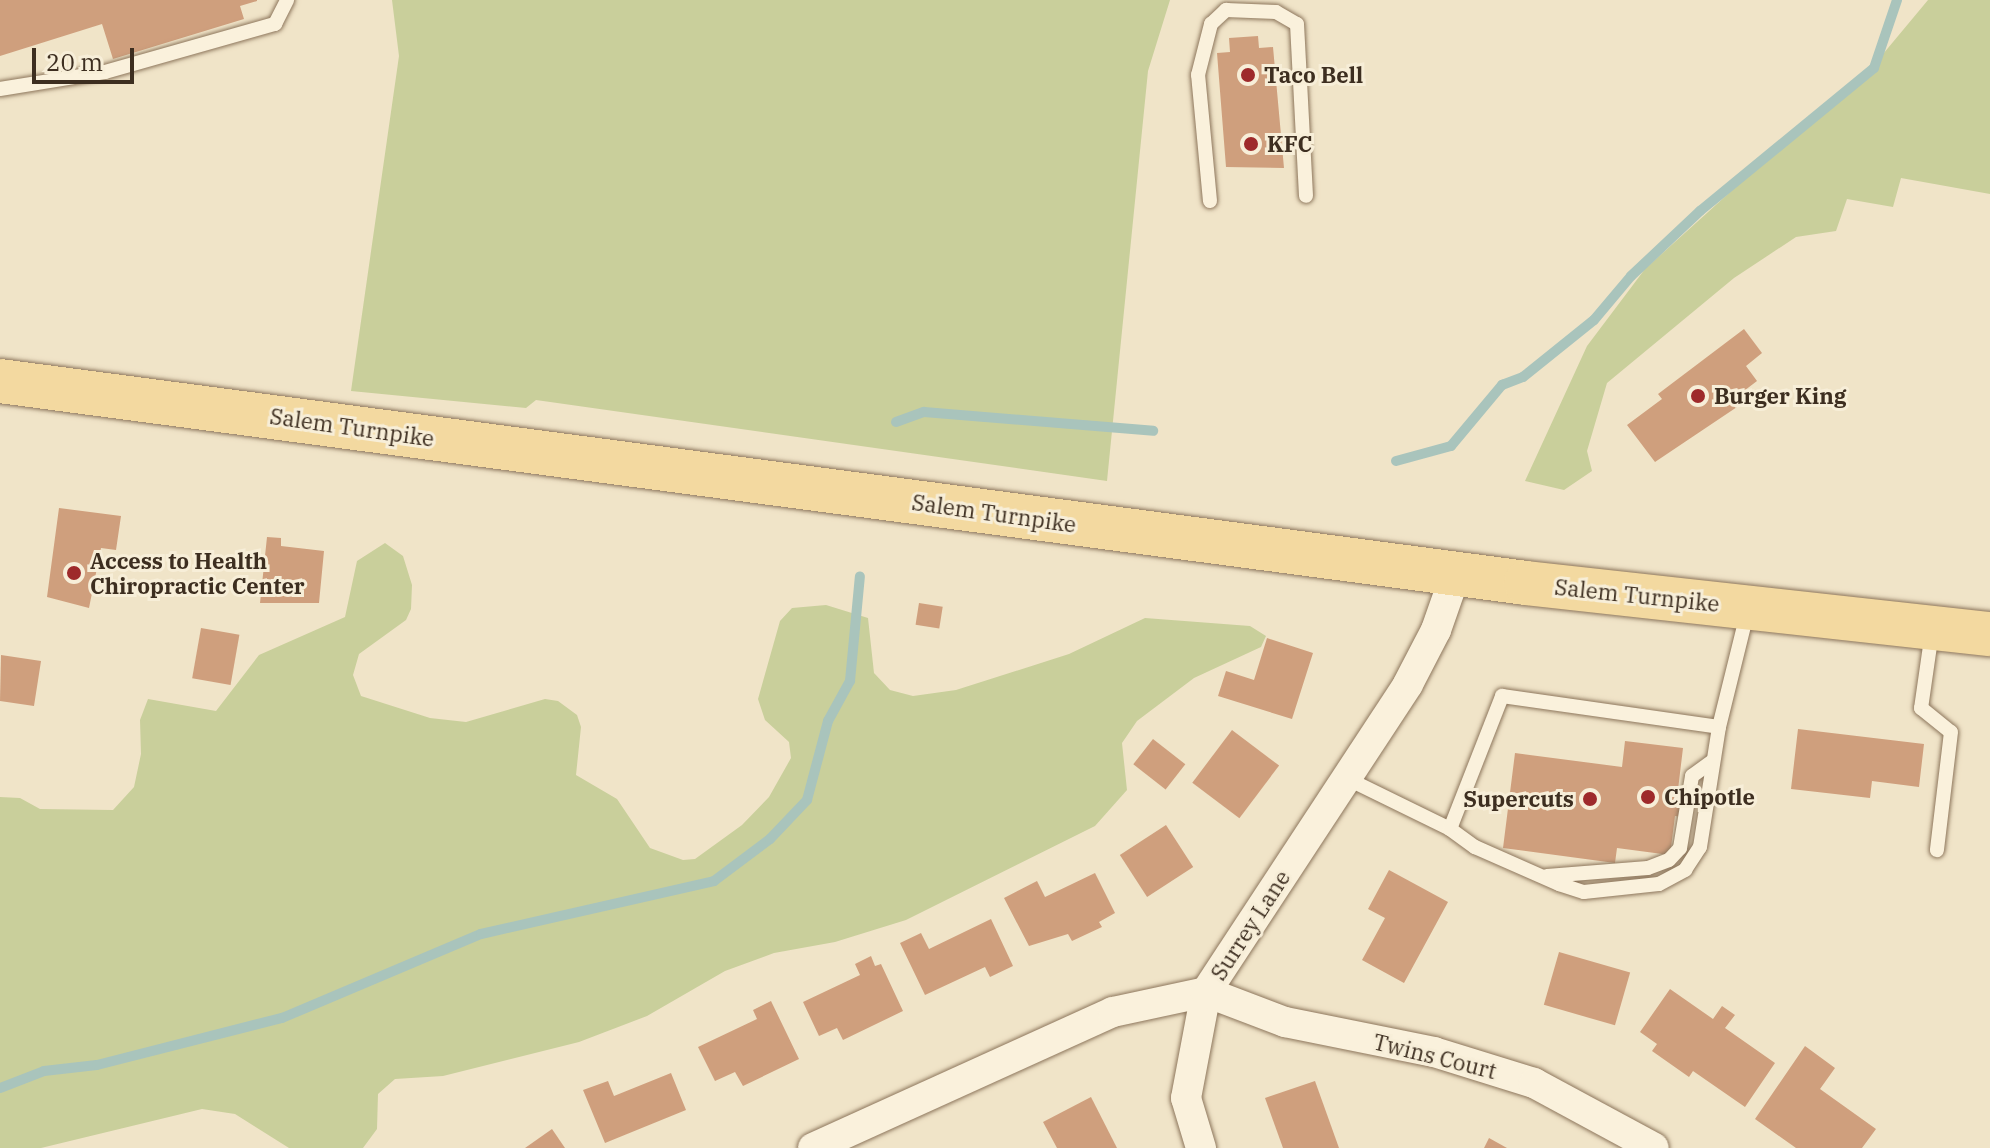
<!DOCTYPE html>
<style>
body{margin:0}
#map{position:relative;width:1990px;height:1148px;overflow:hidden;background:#f0e4c8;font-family:"IBM Plex Serif",serif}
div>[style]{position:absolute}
.green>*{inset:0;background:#c9cf9b}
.stream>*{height:10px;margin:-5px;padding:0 5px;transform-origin:5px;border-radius:5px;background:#a9c4bc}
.building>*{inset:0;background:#cf9f7d;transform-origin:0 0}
.roads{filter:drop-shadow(0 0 2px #8d765c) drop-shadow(0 0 2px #8d765c)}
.lane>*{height:14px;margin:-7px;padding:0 7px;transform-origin:7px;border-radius:7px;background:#faf1dc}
.street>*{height:30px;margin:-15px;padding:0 15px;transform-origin:15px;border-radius:15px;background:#faf1dc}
.primary>*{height:44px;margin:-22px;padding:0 22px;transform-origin:22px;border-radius:22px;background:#f3d9a0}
.dots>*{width:22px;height:22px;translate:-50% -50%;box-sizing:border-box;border:4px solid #f7eed8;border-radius:50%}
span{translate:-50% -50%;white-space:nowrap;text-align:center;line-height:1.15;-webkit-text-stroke:6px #f7eed8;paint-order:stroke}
.poi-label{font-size:22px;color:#3d2e20;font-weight:700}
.left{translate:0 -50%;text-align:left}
.right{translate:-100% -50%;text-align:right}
.street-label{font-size:22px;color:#3d2e20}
.scale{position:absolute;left:32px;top:48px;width:102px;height:36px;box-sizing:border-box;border:4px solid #3d2e20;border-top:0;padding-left:10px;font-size:24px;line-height:28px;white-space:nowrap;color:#3d2e20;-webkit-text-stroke:6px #f7eed8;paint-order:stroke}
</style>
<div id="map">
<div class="green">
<div style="clip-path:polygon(392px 0,1170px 0,1148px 71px,1107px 481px,536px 400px,526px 408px,351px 391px,399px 56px)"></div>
<div style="clip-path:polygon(1928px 0,1990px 0,1990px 194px,1901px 178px,1893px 207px,1847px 199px,1836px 231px,1796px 237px,1734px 278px,1607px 383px,1587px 451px,1592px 471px,1564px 490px,1525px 481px,1587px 346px,1645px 269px,1883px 54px)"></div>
<div style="clip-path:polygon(385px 543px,403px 556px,412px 585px,411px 609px,406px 620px,359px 654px,353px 675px,361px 696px,430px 718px,466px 722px,545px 699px,558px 701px,577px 715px,581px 727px,576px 775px,617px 799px,650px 848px,683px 860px,695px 859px,742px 825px,769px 797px,791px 758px,789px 742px,765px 720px,758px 699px,780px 621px,792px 608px,826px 605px,868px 618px,874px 673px,890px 690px,913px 696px,956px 690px,1069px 654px,1145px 618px,1250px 626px,1266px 636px,1261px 647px,1194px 678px,1137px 721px,1122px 743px,1127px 790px,1095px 826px,906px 920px,835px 942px,774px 953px,725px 971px,647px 1016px,579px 1042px,443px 1076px,395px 1079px,378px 1094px,377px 1129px,363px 1148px,289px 1148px,235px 1114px,202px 1109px,41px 1148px,0 1148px,0 797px,20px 798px,40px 809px,113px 810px,134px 787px,141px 754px,140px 720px,148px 699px,216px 711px,259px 655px,345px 617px,357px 561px)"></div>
</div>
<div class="stream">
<div style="left:896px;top:422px;width:30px;rotate:-20deg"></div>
<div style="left:924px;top:412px;width:230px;rotate:4.7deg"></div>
<div style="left:1396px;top:461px;width:57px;rotate:-15.3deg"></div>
<div style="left:1451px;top:446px;width:80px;rotate:-50.1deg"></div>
<div style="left:1502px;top:385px;width:22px;rotate:-21deg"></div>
<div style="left:1523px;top:377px;width:91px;rotate:-38.8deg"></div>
<div style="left:1594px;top:320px;width:57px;rotate:-49.9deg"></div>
<div style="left:1631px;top:276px;width:95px;rotate:-43.3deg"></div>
<div style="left:1700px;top:211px;width:225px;rotate:-39.4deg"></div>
<div style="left:1874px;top:68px;width:72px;rotate:-71.3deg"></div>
<div style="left:0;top:1088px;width:47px;rotate:-21.1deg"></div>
<div style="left:44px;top:1071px;width:53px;rotate:-6.5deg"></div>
<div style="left:97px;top:1065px;width:191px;rotate:-14.3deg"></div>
<div style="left:282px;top:1018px;width:216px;rotate:-22.9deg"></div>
<div style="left:481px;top:934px;width:239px;rotate:-12.8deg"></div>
<div style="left:714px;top:881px;width:70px;rotate:-36.9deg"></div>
<div style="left:770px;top:839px;width:54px;rotate:-46.5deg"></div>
<div style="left:807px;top:800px;width:82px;rotate:-75.1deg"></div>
<div style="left:828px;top:721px;width:46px;rotate:-61.2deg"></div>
<div style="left:850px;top:681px;width:105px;rotate:-84.6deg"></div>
</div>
<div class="building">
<div style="clip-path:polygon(0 0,257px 0,257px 1px,240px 6px,244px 19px,113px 59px,102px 24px,0 56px)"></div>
<div style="clip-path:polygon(1258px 36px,1259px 48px,1273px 47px,1284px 168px,1226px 167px,1217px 53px,1230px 52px,1229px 38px)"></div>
<div style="clip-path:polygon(1744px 329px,1762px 353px,1746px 366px,1757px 381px,1732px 400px,1737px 407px,1655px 462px,1627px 425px,1662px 399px,1658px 394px)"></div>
<div style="clip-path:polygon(59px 508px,121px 516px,116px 550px,101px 548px,89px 608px,47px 597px)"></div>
<div style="clip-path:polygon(267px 537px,281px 538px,281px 546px,324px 551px,319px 603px,260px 603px)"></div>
<div style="left:919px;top:603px;width:24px;height:22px;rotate:9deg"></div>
<div style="left:201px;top:628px;width:39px;height:51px;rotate:10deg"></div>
<div style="clip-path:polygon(1267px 638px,1313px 653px,1292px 719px,1218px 696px,1226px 671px,1254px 680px)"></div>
<div style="clip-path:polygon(1px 655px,41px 661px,34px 706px,0 701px)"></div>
<div style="clip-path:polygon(1798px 729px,1924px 744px,1919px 787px,1872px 781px,1870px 798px,1791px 789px)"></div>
<div style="left:1232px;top:730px;width:59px;height:66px;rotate:37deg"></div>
<div style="left:1153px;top:739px;width:41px;height:32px;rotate:38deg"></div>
<div style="clip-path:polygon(1625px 741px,1683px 748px,1677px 798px,1685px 799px,1683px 817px,1675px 816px,1670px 855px,1617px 848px,1615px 863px,1503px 848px,1515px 753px,1622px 767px)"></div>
<div style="left:1166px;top:825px;width:50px;height:55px;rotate:57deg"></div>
<div style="clip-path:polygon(1389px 870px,1448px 902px,1404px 983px,1362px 960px,1385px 918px,1368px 909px)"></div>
<div style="clip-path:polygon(1095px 873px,1115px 913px,1099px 922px,1102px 927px,1072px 941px,1068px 934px,1029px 946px,1004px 898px,1037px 881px,1045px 897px)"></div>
<div style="clip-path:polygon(991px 919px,1013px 966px,990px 977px,985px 967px,925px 995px,900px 943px,921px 933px,929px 949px)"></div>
<div style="left:1559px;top:952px;width:74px;height:55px;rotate:16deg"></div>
<div style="clip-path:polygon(871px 956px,875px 966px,881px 964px,903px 1011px,843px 1040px,837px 1028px,819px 1036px,803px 1002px,860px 975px,855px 964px)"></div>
<div style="clip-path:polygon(1670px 989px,1713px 1019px,1722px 1006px,1735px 1015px,1725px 1028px,1775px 1063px,1745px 1107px,1693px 1071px,1689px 1077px,1652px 1051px,1657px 1044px,1640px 1032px)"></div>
<div style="clip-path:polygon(771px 1001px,799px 1059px,743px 1086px,735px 1072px,715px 1081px,698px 1047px,757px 1019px,753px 1010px)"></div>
<div style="clip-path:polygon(1805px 1046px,1835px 1068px,1820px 1089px,1876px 1129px,1862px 1148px,1796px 1148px,1755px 1119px)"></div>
<div style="clip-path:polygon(671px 1073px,686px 1110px,605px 1143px,583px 1090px,608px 1081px,614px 1096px)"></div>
<div style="clip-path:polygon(1315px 1081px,1339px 1148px,1283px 1148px,1265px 1098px)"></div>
<div style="clip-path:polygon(1091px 1097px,1117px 1148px,1057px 1148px,1043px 1122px)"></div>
<div style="clip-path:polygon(552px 1129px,565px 1148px,525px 1148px)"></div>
<div style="clip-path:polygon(1489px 1138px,1507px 1148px,1484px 1148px)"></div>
</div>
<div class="roads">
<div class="lane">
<div style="left:0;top:89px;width:106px;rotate:-9.2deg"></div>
<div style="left:105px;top:72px;width:177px;rotate:-15.8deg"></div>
<div style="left:275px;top:24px;width:27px;rotate:-63deg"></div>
<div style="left:1210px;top:201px;width:127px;rotate:-95.4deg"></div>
<div style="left:1198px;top:75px;width:53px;rotate:-75.7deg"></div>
<div style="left:1211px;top:24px;width:21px;rotate:-43deg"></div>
<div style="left:1226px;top:10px;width:50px;rotate:2.3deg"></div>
<div style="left:1276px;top:12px;width:24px;rotate:30deg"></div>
<div style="left:1297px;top:24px;width:172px;rotate:87deg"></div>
<div style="left:1932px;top:632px;width:77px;rotate:98.2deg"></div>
<div style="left:1921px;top:708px;width:38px;rotate:39deg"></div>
<div style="left:1951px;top:732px;width:119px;rotate:96.8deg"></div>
<div style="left:1346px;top:778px;width:116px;rotate:26.1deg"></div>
<div style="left:1450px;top:829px;width:31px;rotate:36deg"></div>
<div style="left:1475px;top:847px;width:92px;rotate:23.8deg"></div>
<div style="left:1559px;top:884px;width:26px;rotate:18deg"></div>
<div style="left:1584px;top:892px;width:75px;rotate:-6.1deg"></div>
<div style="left:1659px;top:884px;width:30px;rotate:-28deg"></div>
<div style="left:1685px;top:870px;width:27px;rotate:-57deg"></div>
<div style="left:1700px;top:847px;width:121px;rotate:-81deg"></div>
<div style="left:1719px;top:727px;width:116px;rotate:-76.1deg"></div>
<div style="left:1450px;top:829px;width:143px;rotate:-68.6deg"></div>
<div style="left:1502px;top:696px;width:219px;rotate:8.1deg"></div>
<div style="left:1547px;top:876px;width:101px;rotate:-4.5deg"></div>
<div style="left:1648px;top:868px;width:22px;rotate:-21deg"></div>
<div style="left:1669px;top:860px;width:16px;rotate:-47deg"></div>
<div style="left:1680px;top:848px;width:73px;rotate:-80.5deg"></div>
<div style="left:1692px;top:776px;width:26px;rotate:-36deg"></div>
</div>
<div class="street">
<div style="left:813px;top:1148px;width:329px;rotate:-24.4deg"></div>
<div style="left:1113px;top:1012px;width:95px;rotate:-12.1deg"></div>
<div style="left:1206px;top:992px;width:368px;rotate:-56.7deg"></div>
<div style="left:1408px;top:684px;width:61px;rotate:-62.6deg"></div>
<div style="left:1436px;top:630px;width:60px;rotate:-70.7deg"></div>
<div style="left:1201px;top:1148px;width:52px;rotate:-106.7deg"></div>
<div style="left:1186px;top:1098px;width:108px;rotate:-79.3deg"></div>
<div style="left:1206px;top:992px;width:85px;rotate:20.8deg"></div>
<div style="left:1285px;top:1022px;width:152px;rotate:11.4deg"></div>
<div style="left:1434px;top:1052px;width:105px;rotate:17.2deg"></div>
<div style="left:1534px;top:1083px;width:136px;rotate:28.4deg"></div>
</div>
<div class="primary">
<div style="left:0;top:381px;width:1539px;rotate:7.54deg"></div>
<div style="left:1526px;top:583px;width:467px;rotate:6.3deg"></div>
</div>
</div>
<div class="dots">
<div style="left:1248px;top:75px;background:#9e2a2b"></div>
<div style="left:1251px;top:144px;background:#9e2a2b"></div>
<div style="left:1698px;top:396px;background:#9e2a2b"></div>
<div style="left:74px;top:573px;background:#9e2a2b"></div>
<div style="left:1648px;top:797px;background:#9e2a2b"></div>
<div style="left:1590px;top:799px;background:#9e2a2b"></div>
</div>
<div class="poi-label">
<span class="left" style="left:1264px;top:75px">Taco Bell</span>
<span class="left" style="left:1267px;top:144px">KFC</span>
<span class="left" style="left:1714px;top:396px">Burger King</span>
<span class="left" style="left:90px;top:573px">Access to Health<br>Chiropractic Center</span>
<span class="left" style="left:1664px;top:797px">Chipotle</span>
<span class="right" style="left:1574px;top:799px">Supercuts</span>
</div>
<div class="street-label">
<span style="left:352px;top:427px;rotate:8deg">Salem Turnpike</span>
<span style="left:994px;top:513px;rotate:8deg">Salem Turnpike</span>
<span style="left:1637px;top:595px;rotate:6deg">Salem Turnpike</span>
<span style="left:1250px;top:925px;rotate:-57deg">Surrey Lane</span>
<span style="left:1435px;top:1056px;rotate:14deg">Twins Court</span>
</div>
<div class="scale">20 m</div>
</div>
